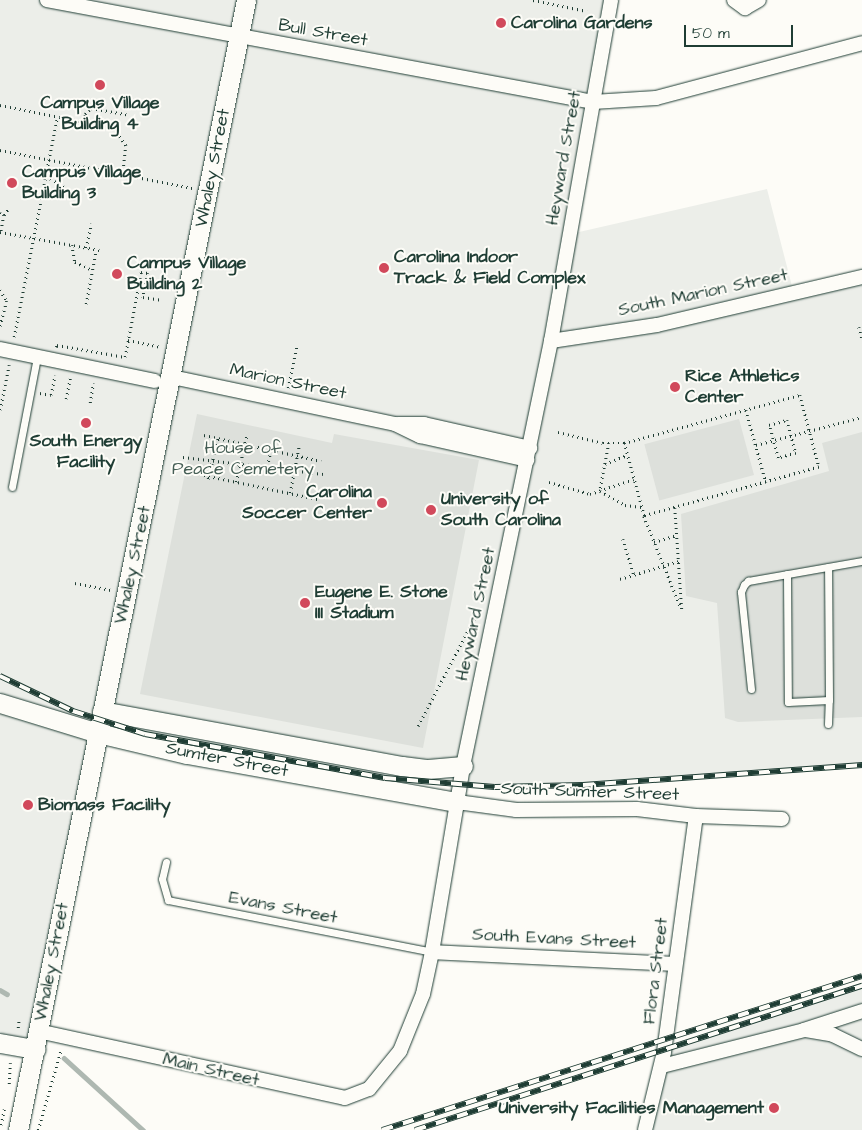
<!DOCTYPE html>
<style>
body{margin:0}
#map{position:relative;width:862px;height:1130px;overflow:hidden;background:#fdfcf7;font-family:"Architects Daughter",sans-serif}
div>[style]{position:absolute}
.built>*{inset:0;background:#eceee9}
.green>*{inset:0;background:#dde0db;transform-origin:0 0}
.stream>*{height:4.5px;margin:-2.25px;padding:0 2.25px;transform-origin:2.25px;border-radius:2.25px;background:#aeb8b1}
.path>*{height:2.5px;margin-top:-1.25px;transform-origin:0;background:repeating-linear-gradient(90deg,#1f3d34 0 1px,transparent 0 5px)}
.roads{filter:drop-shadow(0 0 1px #1f3d34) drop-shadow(0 0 1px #1f3d34)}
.lane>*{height:7px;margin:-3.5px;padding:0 3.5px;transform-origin:3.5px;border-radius:3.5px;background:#fdfcf7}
.street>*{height:14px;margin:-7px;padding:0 7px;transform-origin:7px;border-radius:7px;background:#fdfcf7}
.secondary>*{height:19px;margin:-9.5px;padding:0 9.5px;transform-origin:9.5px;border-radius:9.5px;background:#fdfcf7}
.rail>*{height:5.5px;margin-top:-2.75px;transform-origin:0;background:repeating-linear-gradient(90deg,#fdfcf7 0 11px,#1f3d34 0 22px);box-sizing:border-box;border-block:1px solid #1f3d34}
.dots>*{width:14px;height:14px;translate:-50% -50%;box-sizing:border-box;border:2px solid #fdfcf7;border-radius:50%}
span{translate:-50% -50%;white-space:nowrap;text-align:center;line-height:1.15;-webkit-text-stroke:4px #fdfcf7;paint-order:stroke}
.poi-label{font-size:18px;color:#1f3d34;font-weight:700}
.left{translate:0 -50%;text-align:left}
.right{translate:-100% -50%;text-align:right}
.street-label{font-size:18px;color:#1f3d34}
.park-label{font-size:18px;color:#455e55}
.scale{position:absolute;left:684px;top:25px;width:109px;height:22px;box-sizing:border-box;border:2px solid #1f3d34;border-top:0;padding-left:6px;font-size:15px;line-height:18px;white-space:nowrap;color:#1f3d34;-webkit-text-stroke:4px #fdfcf7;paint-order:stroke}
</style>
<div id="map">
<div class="built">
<div style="clip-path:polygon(0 0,615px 0,566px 235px,767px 189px,794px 294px,862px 276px,862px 763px,738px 777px,489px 786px,375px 773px,98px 725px,28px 1050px,0 1044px)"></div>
<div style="clip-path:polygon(862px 983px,862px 1130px,648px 1130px,666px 1048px)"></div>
</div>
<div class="green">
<div style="clip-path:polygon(197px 414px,332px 443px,334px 434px,479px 460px,423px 748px,140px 694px)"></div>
<div style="left:739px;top:419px;width:58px;height:98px;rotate:75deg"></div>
<div style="clip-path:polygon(862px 432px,862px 717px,738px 722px,725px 718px,717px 603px,686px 596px,681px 514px,829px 471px,822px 443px)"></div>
</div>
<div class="stream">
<div style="left:0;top:990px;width:8px;rotate:30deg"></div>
<div style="left:64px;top:1058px;width:107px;rotate:42.3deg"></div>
</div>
<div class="path">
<div style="left:533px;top:0;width:55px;rotate:11.5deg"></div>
<div style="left:0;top:105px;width:116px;rotate:11.4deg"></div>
<div style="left:114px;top:128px;width:21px;rotate:55deg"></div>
<div style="left:126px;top:145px;width:29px;rotate:96deg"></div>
<div style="left:85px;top:121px;width:7px;rotate:-90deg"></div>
<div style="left:85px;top:114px;width:8px;rotate:-45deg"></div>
<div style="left:91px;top:108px;width:36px;rotate:10deg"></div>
<div style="left:0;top:150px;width:196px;rotate:11.2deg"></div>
<div style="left:46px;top:176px;width:29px;rotate:31deg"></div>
<div style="left:0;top:213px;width:4px;rotate:27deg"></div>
<div style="left:4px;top:215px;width:17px;rotate:100deg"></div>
<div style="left:4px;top:215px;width:7px;rotate:-56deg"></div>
<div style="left:0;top:232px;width:101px;rotate:10.3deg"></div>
<div style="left:72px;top:245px;width:17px;rotate:80deg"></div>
<div style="left:75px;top:262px;width:19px;rotate:25deg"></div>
<div style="left:86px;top:248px;width:25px;rotate:-78deg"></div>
<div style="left:0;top:290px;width:13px;rotate:58deg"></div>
<div style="left:7px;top:301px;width:27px;rotate:105deg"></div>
<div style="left:86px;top:304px;width:55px;rotate:-79.5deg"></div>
<div style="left:859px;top:327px;width:11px;rotate:75deg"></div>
<div style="left:14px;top:337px;width:224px;rotate:-78.9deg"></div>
<div style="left:128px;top:340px;width:34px;rotate:12deg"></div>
<div style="left:56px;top:347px;width:2px;rotate:-63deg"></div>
<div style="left:57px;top:345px;width:69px;rotate:10deg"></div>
<div style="left:125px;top:357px;width:86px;rotate:-79.3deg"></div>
<div style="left:141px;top:272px;width:7px;rotate:8deg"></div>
<div style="left:148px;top:273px;width:25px;rotate:102deg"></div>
<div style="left:143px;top:297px;width:18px;rotate:9deg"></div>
<div style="left:288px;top:388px;width:44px;rotate:-78.2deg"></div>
<div style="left:40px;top:393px;width:11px;rotate:10deg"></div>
<div style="left:51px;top:395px;width:20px;rotate:-79deg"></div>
<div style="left:800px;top:395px;width:74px;rotate:75.2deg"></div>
<div style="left:819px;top:467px;width:182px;rotate:164.4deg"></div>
<div style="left:644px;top:516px;width:76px;rotate:-105.3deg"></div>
<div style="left:624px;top:443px;width:182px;rotate:-15.3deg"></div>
<div style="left:66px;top:399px;width:21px;rotate:-79deg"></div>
<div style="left:90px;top:403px;width:20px;rotate:-81deg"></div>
<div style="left:0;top:410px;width:46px;rotate:-78.7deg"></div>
<div style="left:746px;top:410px;width:75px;rotate:74.5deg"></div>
<div style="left:787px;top:420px;width:34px;rotate:75deg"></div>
<div style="left:796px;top:453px;width:19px;rotate:164deg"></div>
<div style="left:778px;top:458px;width:34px;rotate:-105deg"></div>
<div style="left:769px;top:425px;width:19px;rotate:-16deg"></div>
<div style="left:558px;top:432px;width:46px;rotate:13.7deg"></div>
<div style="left:603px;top:443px;width:21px"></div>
<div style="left:204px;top:435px;width:120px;rotate:12.5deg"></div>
<div style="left:609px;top:443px;width:49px;rotate:100.6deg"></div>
<div style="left:600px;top:491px;width:29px;rotate:29deg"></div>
<div style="left:625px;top:505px;width:17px;rotate:7deg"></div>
<div style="left:756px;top:445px;width:110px;rotate:-14.8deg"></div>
<div style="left:183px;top:457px;width:141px;rotate:6.9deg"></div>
<div style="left:605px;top:464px;width:24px;rotate:-22deg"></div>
<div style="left:266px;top:471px;width:22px;rotate:-77deg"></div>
<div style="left:194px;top:473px;width:126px;rotate:11.9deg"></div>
<div style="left:208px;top:479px;width:42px;rotate:-76.3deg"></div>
<div style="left:236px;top:482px;width:49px;rotate:-77.1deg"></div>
<div style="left:549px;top:482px;width:43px;rotate:16.3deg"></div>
<div style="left:590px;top:494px;width:46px;rotate:-18.8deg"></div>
<div style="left:290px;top:493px;width:48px;rotate:-79.2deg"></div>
<div style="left:675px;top:508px;width:104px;rotate:86.1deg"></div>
<div style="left:644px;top:516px;width:99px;rotate:68.1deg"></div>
<div style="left:623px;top:539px;width:38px;rotate:73deg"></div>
<div style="left:654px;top:542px;width:24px;rotate:-17deg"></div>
<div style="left:620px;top:579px;width:62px;rotate:-17deg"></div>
<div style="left:75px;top:583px;width:38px;rotate:11deg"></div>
<div style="left:418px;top:726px;width:127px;rotate:-62.4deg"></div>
<div style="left:18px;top:1028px;width:9px;rotate:-84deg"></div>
<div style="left:9px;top:1084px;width:21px;rotate:-87deg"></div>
<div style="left:1px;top:1125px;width:16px;rotate:-79deg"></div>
<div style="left:38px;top:1130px;width:83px;rotate:-74deg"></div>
</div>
<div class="roads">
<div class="lane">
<div style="left:12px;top:487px;width:132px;rotate:-79.1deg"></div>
<div style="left:787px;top:574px;width:128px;rotate:89.6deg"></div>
<div style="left:788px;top:702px;width:41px;rotate:-2.8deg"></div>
<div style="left:829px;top:700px;width:133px;rotate:-90.4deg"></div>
<div style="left:751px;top:689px;width:98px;rotate:-95.9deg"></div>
<div style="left:741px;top:592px;width:8px;rotate:-67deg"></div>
<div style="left:744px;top:585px;width:6px;rotate:-45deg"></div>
<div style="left:748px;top:581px;width:116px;rotate:-10deg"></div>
<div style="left:828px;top:724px;width:24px;rotate:-88deg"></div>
<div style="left:166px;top:862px;width:17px;rotate:103deg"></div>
<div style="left:162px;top:879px;width:22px;rotate:74deg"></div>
<div style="left:168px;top:900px;width:269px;rotate:11.1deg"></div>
</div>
<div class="street">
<div style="left:47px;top:0;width:555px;rotate:10.58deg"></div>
<div style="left:593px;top:102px;width:63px;rotate:-3.6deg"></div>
<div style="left:656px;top:98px;width:213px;rotate:-14.9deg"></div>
<div style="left:734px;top:0;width:14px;rotate:36deg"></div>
<div style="left:745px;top:8px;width:16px;rotate:-30deg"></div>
<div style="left:551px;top:341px;width:107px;rotate:-8.6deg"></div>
<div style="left:657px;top:325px;width:211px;rotate:-13.2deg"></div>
<div style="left:0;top:349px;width:158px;rotate:11.7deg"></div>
<div style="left:172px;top:377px;width:228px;rotate:11.9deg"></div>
<div style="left:395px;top:424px;width:28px;rotate:26deg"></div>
<div style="left:420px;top:436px;width:110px;rotate:12.6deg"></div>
<div style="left:398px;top:424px;width:26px"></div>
<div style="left:424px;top:424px;width:109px;rotate:12.8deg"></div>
<div style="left:457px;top:802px;width:60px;rotate:7.7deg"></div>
<div style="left:516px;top:810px;width:121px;rotate:-0.5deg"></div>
<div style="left:637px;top:809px;width:59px;rotate:6.8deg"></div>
<div style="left:696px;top:816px;width:86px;rotate:2deg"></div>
<div style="left:432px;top:952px;width:242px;rotate:2.8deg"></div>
<div style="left:806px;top:1030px;width:27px;rotate:10deg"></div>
<div style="left:833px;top:1035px;width:32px;rotate:26deg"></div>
<div style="left:38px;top:1031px;width:314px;rotate:12.3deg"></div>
<div style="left:345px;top:1098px;width:26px;rotate:-21deg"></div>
<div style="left:369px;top:1089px;width:49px;rotate:-50.8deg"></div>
<div style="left:400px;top:1051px;width:61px;rotate:-68deg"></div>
<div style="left:423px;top:994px;width:43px;rotate:-77.9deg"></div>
<div style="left:432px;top:952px;width:189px;rotate:-80.5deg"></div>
<div style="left:463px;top:766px;width:434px;rotate:-78.3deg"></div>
<div style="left:551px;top:341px;width:346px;rotate:-80deg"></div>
<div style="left:662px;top:1066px;width:146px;rotate:-14.2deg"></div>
<div style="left:804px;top:1030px;width:61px;rotate:-18.1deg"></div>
<div style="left:645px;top:1130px;width:80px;rotate:-76.3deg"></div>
<div style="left:664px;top:1052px;width:238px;rotate:-82.3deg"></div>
</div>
<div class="secondary">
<div style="left:0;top:703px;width:102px;rotate:17deg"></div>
<div style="left:98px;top:733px;width:91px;rotate:13.3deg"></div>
<div style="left:187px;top:754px;width:274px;rotate:10.1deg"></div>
<div style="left:102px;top:711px;width:305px;rotate:10.4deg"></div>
<div style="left:402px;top:766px;width:26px;rotate:7deg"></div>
<div style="left:428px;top:769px;width:35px;rotate:-5deg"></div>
<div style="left:0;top:1043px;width:36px;rotate:10deg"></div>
<div style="left:18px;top:1130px;width:1153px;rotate:-78.59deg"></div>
</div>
</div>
<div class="rail">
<div style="left:0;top:676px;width:81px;rotate:25.6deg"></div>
<div style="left:73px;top:711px;width:76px;rotate:17.7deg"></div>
<div style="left:145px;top:734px;width:244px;rotate:10.4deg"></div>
<div style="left:385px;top:778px;width:110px;rotate:4.7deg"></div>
<div style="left:495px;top:787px;width:88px;rotate:-1.3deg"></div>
<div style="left:583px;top:785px;width:280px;rotate:-4.1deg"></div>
<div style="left:382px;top:1130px;width:504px;rotate:-17.79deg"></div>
<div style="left:415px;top:1130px;width:470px;rotate:-17.9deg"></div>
</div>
<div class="dots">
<div style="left:501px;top:23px;background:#d1495b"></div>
<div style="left:100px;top:85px;background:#d1495b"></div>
<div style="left:12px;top:183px;background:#d1495b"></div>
<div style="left:384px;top:268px;background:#d1495b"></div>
<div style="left:117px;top:274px;background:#d1495b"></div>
<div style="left:675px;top:387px;background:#d1495b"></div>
<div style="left:86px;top:423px;background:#d1495b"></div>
<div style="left:382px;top:503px;background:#d1495b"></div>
<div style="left:431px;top:510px;background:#d1495b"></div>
<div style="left:305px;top:603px;background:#d1495b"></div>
<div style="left:28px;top:805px;background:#d1495b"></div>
<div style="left:774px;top:1108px;background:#d1495b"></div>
</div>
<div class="poi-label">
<span class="left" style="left:511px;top:23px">Carolina Gardens</span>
<span style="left:100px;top:114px">Campus Village<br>Building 4</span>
<span class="left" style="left:22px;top:183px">Campus Village<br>Building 3</span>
<span class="left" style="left:394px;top:268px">Carolina Indoor<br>Track &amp; Field Complex</span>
<span class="left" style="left:127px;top:274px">Campus Village<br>Building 2</span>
<span class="left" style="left:685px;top:387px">Rice Athletics<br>Center</span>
<span style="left:86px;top:452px">South Energy<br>Facility</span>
<span class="right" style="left:372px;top:503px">Carolina<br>Soccer Center</span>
<span class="left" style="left:441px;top:510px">University of<br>South Carolina</span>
<span class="left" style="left:315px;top:603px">Eugene E. Stone<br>III Stadium</span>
<span class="left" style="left:38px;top:805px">Biomass Facility</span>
<span class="right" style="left:764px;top:1108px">University Facilities Management</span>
</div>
<div class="street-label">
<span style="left:323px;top:33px;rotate:10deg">Bull Street</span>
<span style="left:564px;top:158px;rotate:-80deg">Heyward Street</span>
<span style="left:213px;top:168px;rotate:-79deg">Whaley Street</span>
<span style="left:703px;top:293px;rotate:-12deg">South Marion Street</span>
<span style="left:288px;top:382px;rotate:12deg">Marion Street</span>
<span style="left:133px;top:565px;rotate:-78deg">Whaley Street</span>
<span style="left:476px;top:614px;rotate:-78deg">Heyward Street</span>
<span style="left:227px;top:760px;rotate:11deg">Sumter Street</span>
<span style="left:590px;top:792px;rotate:2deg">South Sumter Street</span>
<span style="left:283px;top:908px;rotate:11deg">Evans Street</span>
<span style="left:554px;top:939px;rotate:3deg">South Evans Street</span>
<span style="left:52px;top:962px;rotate:-79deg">Whaley Street</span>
<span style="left:656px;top:971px;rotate:-83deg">Flora Street</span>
<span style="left:211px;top:1070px;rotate:13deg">Main Street</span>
</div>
<div class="park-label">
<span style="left:243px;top:459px">House of<br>Peace Cemetery</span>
</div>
<div class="scale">50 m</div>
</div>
